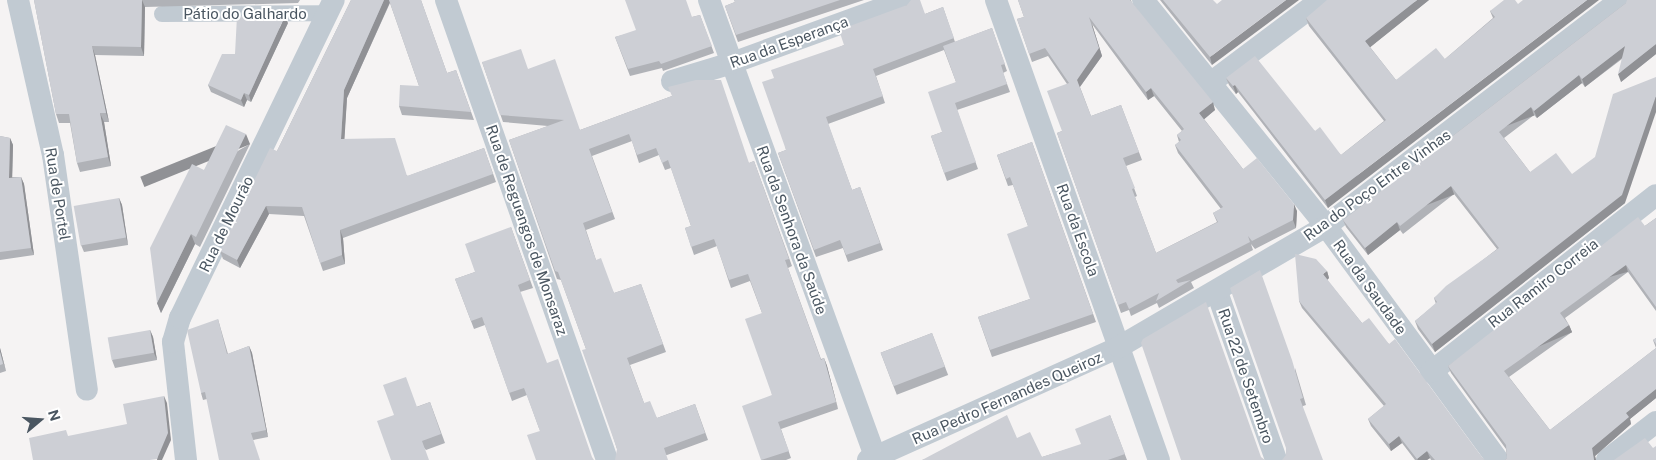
<!DOCTYPE html>
<meta charset="utf-8">
<style>
body{margin:0}
#map{position:relative;width:1656px;height:460px;overflow:hidden;background:#f5f3f3;font-family:"Public Sans",sans-serif}
div>[style]{position:absolute}
.pedestrian>*{height:16px;margin:-8px;padding:0 8px;transform-origin:8px;border-radius:8px;background:#c1cad2}
.minor>*{height:22px;margin:-11px;padding:0 11px;transform-origin:11px;border-radius:11px;background:#c1cad2}
.wall>*{inset:0;background:#b0b2b7;transform-origin:0 0}
.shaded-wall>*{inset:0;background:#909195;transform-origin:0 0}
.building>*{inset:0;background:#cdcfd5;transform-origin:0 0}
span{translate:-50% -50%;white-space:nowrap;text-align:center;line-height:1.15;-webkit-text-stroke:4px #fff;paint-order:stroke}
.street-label{font-size:15px;color:#4a5661}
.north{position:absolute;left:15px;top:395px;width:50px;height:50px;-webkit-text-stroke:4px #fff;paint-order:stroke;rotate:72deg;font-size:14px;font-weight:700;line-height:20px;text-align:center;color:#4a5661}
.north::after{content:'';display:block;margin:auto;width:18px;height:22px;background:#4a5661;clip-path:polygon(50% 0,100% 100%,50% 72%,0 100%)}
</style>
<div id="map">
<div class="pedestrian">
<div style="left:162px;top:14px;width:166px;rotate:-0.3deg"></div>
</div>
<div class="minor">
<div style="left:18px;top:0;width:159px;rotate:77.3deg"></div>
<div style="left:53px;top:155px;width:237px;rotate:81.8deg"></div>
<div style="left:446px;top:0;width:487px;rotate:70.7deg"></div>
<div style="left:709px;top:0;width:489px;rotate:70deg"></div>
<div style="left:996px;top:0;width:488px;rotate:70.5deg"></div>
<div style="left:1143px;top:0;width:291px;rotate:51deg"></div>
<div style="left:1326px;top:226px;width:290px;rotate:53.7deg"></div>
<div style="left:672px;top:81px;width:63px;rotate:-16.7deg"></div>
<div style="left:732px;top:63px;width:184px;rotate:-20deg"></div>
<div style="left:1209px;top:84px;width:140px;rotate:-36.9deg"></div>
<div style="left:1217px;top:292px;width:178px;rotate:70.6deg"></div>
<div style="left:1431px;top:372px;width:286px;rotate:-38.2deg"></div>
<div style="left:186px;top:460px;width:119px;rotate:-96.3deg"></div>
<div style="left:173px;top:342px;width:25px;rotate:-74deg"></div>
<div style="left:180px;top:318px;width:353px;rotate:-64.2deg"></div>
<div style="left:868px;top:460px;width:275px;rotate:-24.2deg"></div>
<div style="left:1119px;top:347px;width:240px;rotate:-30.3deg"></div>
<div style="left:1326px;top:226px;width:372px;rotate:-37.5deg"></div>
<div style="left:1607px;top:460px;width:62px;rotate:-37.8deg"></div>
</div>
<div class="wall">
<div style="clip-path:polygon(34px 0,300px 0,298px 3px,145px 7px,144px 56px,95px 55px,109px 122px,104px 122px,111px 166px,80px 172px,77px 163px,70px 123px,59px 123px,56px 114px)"></div>
<div style="clip-path:polygon(351px 0,421px 0,447px 73px,456px 70px,474px 120px,402px 115px,399px 106px,419px 86px,390px 3px,347px 98px,344px 139px,408px 176px,484px 148px,496px 182px,343px 238px,345px 264px,323px 271px,304px 216px,269px 214px,240px 268px,223px 259px,220px 251px,277px 151px)"></div>
<div style="clip-path:polygon(734px 0,864px 0,738px 42px,725px 6px,735px 2px)"></div>
<div style="clip-path:polygon(evenodd,1018px 0,1131px 0,1132px 3px,1215px 110px,1204px 119px,1243px 169px,1297px 211px,1296px 228px,1255px 249px,1251px 244px,1253px 250px,1191px 282px,1194px 288px,1159px 308px,1157px 303px,1131px 316px,1129px 310px,1121px 313px,1057px 133px,1062px 131px,1067px 84px,1048px 56px,1032px 62px,1017px 19px,1024px 17px,1018px 0,1092px 24px,1148px 100px,1154px 96px,1182px 131px,1177px 135px,1179px 142px,1175px 145px,1178px 153px,1221px 209px,1213px 213px,1217px 222px,1156px 253px,1135px 197px,1137px 196px,1126px 166px,1142px 160px,1121px 105px,1091px 116px,1080px 87px,1102px 56px,1092px 24px)"></div>
<div style="clip-path:polygon(1160px 0,1213px 0,1212px 65px)"></div>
<div style="clip-path:polygon(1429px 0,1370px 47px,1396px 80px,1445px 59px,1493px 18px,1490px 11px,1515px 0,1328px 208px,1238px 92px,1236px 94px,1229px 85px,1226px 78px,1315px 131px,1341px 155px,1384px 121px,1309px 26px,1306px 18px)"></div>
<div style="clip-path:polygon(1656px 0,1656px 54px,1621px 82px,1622px 59px,1585px 87px,1582px 83px,1537px 118px,1534px 115px,1504px 138px,1530px 172px,1572px 174px,1625px 203px,1435px 352px,1418px 329px,1415px 321px,1436px 304px,1434px 298px,1497px 249px,1454px 194px,1403px 234px,1400px 230px,1368px 255px,1346px 227px,1343px 220px,1626px 3px)"></div>
<div style="clip-path:polygon(907px 5px,925px 14px,943px 7px,955px 42px,992px 28px,1007px 71px,1003px 73px,1010px 92px,957px 110px,978px 169px,947px 181px,931px 136px,942px 132px,956px 82px,944px 50px,876px 76px,885px 103px,828px 124px,852px 190px,860px 187px,883px 250px,848px 262px,843px 248px,816px 257px,778px 153px,786px 150px,774px 78px,844px 45px)"></div>
<div style="clip-path:polygon(700px 15px,714px 53px,663px 71px,662px 68px,630px 76px,615px 37px,692px 17px)"></div>
<div style="clip-path:polygon(288px 23px,251px 102px,247px 100px,244px 107px,211px 92px,208px 85px,235px 54px)"></div>
<div style="clip-path:polygon(482px 62px,528px 69px,580px 130px,672px 96px,749px 163px,754px 161px,792px 266px,788px 268px,821px 359px,824px 358px,827px 366px,838px 409px,781px 429px,791px 458px,786px 460px,761px 460px,772px 395px,762px 313px,750px 281px,731px 288px,717px 246px,694px 255px,685px 228px,691px 226px,671px 168px,665px 170px,659px 155px,639px 163px,632px 141px,592px 156px,615px 219px,586px 230px,596px 260px,614px 293px,641px 284px,666px 352px,630px 365px,644px 403px,657px 418px,695px 404px,708px 440px,667px 455px,617px 449px,586px 349px,561px 280px,557px 279px,509px 140px,548px 126px,503px 122px)"></div>
<div style="clip-path:polygon(0 136px,10px 138px,13px 145px,12px 177px,21px 177px,24px 184px,34px 255px,0 260px)"></div>
<div style="clip-path:polygon(1032px 142px,1096px 322px,992px 357px,978px 317px,1030px 299px,1028px 226px,1013px 185px,1008px 186px,997px 155px)"></div>
<div style="clip-path:polygon(250px 144px,200px 247px,195px 244px,161px 313px,157px 303px,204px 170px)"></div>
<div style="clip-path:polygon(119px 198px,122px 205px,128px 245px,84px 252px,81px 245px)"></div>
<div style="clip-path:polygon(1656px 218px,1656px 311px,1628px 272px,1565px 318px,1569px 325px,1572px 332px,1509px 377px,1550px 430px,1656px 348px,1653px 340px,1656px 338px,1656px 398px,1630px 419px,1631px 424px,1595px 456px,1596px 460px,1505px 460px,1507px 458px,1506px 449px,1451px 373px,1448px 366px)"></div>
<div style="clip-path:polygon(511px 227px,533px 288px,520px 292px,540px 431px,527px 395px,512px 401px,485px 325px,474px 329px,455px 279px,475px 272px)"></div>
<div style="clip-path:polygon(1327px 271px,1329px 278px,1327px 280px,1362px 323px,1389px 344px,1484px 460px,1431px 460px,1430px 458px,1427px 460px,1415px 460px,1402px 443px,1391px 451px,1371px 426px,1368px 419px,1384px 406px,1302px 308px,1299px 301px)"></div>
<div style="clip-path:polygon(218px 319px,228px 354px,249px 346px,252px 353px,268px 437px,253px 440px,207px 399px,203px 400px,201px 393px)"></div>
<div style="clip-path:polygon(150px 330px,153px 337px,157px 360px,115px 368px,112px 360px)"></div>
<div style="left:932px;top:333px;width:45px;height:55px;rotate:69deg"></div>
<div style="clip-path:polygon(0 348px,6px 371px,0 373px)"></div>
<div style="clip-path:polygon(1295px 368px,1306px 405px,1303px 406px,1286px 455px,1286px 448px)"></div>
<div style="clip-path:polygon(430px 402px,445px 443px,426px 450px,394px 415px)"></div>
<div style="clip-path:polygon(1110px 415px,1127px 460px,922px 460px,1017px 438px,1042px 457px,1081px 445px)"></div>
</div>
<div class="shaded-wall">
<div style="clip-path:polygon(142px 0,145px 7px,144px 56px,141px 47px)"></div>
<div style="clip-path:polygon(384px 0,389px 0,390px 2px,347px 98px,344px 147px,341px 139px,344px 90px)"></div>
<div style="clip-path:polygon(1286px 0,1299px 0,1212px 65px,1210px 57px)"></div>
<div style="clip-path:polygon(1417px 0,1429px 0,1368px 49px,1365px 41px)"></div>
<div style="clip-path:polygon(1587px 0,1599px 0,1328px 208px,1325px 200px)"></div>
<div style="clip-path:polygon(285px 16px,288px 23px,251px 102px,249px 95px)"></div>
<div style="clip-path:polygon(1092px 24px,1102px 56px,1079px 88px,1077px 80px)"></div>
<div style="clip-path:polygon(1656px 44px,1656px 54px,1621px 82px,1618px 74px)"></div>
<div style="clip-path:polygon(92px 46px,95px 55px,109px 122px,106px 113px)"></div>
<div style="clip-path:polygon(1625px 46px,1627px 54px,1585px 87px,1582px 79px)"></div>
<div style="clip-path:polygon(1579px 75px,1582px 83px,1537px 118px,1534px 111px)"></div>
<div style="clip-path:polygon(1235px 85px,1238px 92px,1236px 94px,1233px 86px)"></div>
<div style="clip-path:polygon(1151px 88px,1154px 96px,1148px 100px,1146px 92px)"></div>
<div style="clip-path:polygon(244px 93px,247px 100px,244px 107px,241px 100px)"></div>
<div style="clip-path:polygon(1656px 96px,1656px 112px,1625px 203px,1435px 352px,1432px 344px)"></div>
<div style="clip-path:polygon(1213px 102px,1215px 110px,1202px 121px,1199px 113px)"></div>
<div style="left:1531px;top:107px;width:9px;height:41px;rotate:69deg"></div>
<div style="clip-path:polygon(100px 113px,104px 122px,111px 166px,108px 157px)"></div>
<div style="left:246px;top:134px;width:11px;height:114px;rotate:68deg"></div>
<div style="clip-path:polygon(10px 138px,13px 145px,12px 185px,9px 178px)"></div>
<div style="clip-path:polygon(21px 177px,24px 184px,34px 255px,31px 248px)"></div>
<div style="left:1451px;top:186px;width:9px;height:65px;rotate:69deg"></div>
<div style="clip-path:polygon(119px 198px,122px 205px,128px 245px,126px 237px)"></div>
<div style="clip-path:polygon(1294px 204px,1297px 211px,1296px 228px,1293px 220px)"></div>
<div style="clip-path:polygon(266px 206px,269px 214px,240px 268px,237px 260px)"></div>
<div style="clip-path:polygon(1397px 222px,1400px 230px,1368px 255px,1365px 248px)"></div>
<div style="clip-path:polygon(340px 230px,343px 238px,345px 264px,342px 255px)"></div>
<div style="clip-path:polygon(191px 234px,195px 244px,161px 313px,157px 303px)"></div>
<div style="left:1626px;top:265px;width:7px;height:82px;rotate:74deg"></div>
<div style="clip-path:polygon(1327px 271px,1329px 278px,1325px 282px,1323px 274px)"></div>
<div style="left:1569px;top:325px;width:8px;height:80px;rotate:67deg"></div>
<div style="clip-path:polygon(150px 330px,153px 337px,157px 360px,154px 353px)"></div>
<div style="clip-path:polygon(249px 346px,252px 353px,268px 437px,266px 430px)"></div>
<div style="clip-path:polygon(0 348px,6px 371px,0 352px)"></div>
<div style="clip-path:polygon(824px 358px,827px 366px,838px 409px,836px 402px)"></div>
<div style="clip-path:polygon(1656px 389px,1656px 398px,1630px 419px,1631px 424px,1595px 456px,1596px 460px,1594px 460px,1592px 448px,1626px 413px)"></div>
<div style="clip-path:polygon(164px 396px,167px 403px,171px 440px,162px 460px,157px 460px)"></div>
<div style="clip-path:polygon(1399px 436px,1402px 443px,1391px 451px,1389px 444px)"></div>
<div style="clip-path:polygon(1427px 451px,1430px 458px,1427px 460px,1418px 460px,1417px 459px)"></div>
</div>
<div class="building">
<div style="clip-path:polygon(34px 0,142px 0,141px 47px,92px 46px,106px 113px,100px 113px,108px 157px,77px 163px,69px 114px,56px 114px)"></div>
<div style="clip-path:polygon(351px 0,384px 0,344px 90px,341px 139px,395px 138px,407px 176px,484px 148px,493px 174px,340px 230px,342px 255px,320px 263px,302px 207px,266px 206px,237px 260px,220px 251px,270px 148px,277px 151px)"></div>
<div style="clip-path:polygon(389px 0,421px 0,447px 73px,456px 70px,471px 112px,399px 106px,400px 85px,419px 86px)"></div>
<div style="clip-path:polygon(625px 0,686px 0,692px 17px,700px 15px,712px 46px,661px 64px,659px 61px,628px 69px,615px 37px,636px 30px)"></div>
<div style="clip-path:polygon(734px 0,840px 0,736px 35px,725px 6px,735px 2px)"></div>
<div style="clip-path:polygon(911px 0,920px 0,925px 14px,943px 7px,954px 38px,873px 69px,883px 96px,826px 117px,852px 190px,860px 187px,880px 243px,846px 255px,840px 240px,814px 250px,778px 153px,786px 150px,762px 82px,774px 78px,771px 70px,844px 45px,839px 30px,907px 5px)"></div>
<div style="clip-path:polygon(evenodd,1018px 0,1130px 0,1213px 102px,1199px 113px,1243px 169px,1257px 158px,1294px 204px,1293px 220px,1252px 241px,1248px 236px,1250px 242px,1176px 280px,1178px 283px,1191px 280px,1156px 301px,1159px 293px,1129px 309px,1126px 302px,1118px 305px,1057px 133px,1062px 131px,1047px 91px,1069px 83px,1045px 48px,1029px 54px,1017px 19px,1024px 17px,1018px 0,1089px 17px,1146px 92px,1151px 88px,1184px 129px,1177px 135px,1181px 140px,1175px 145px,1223px 207px,1213px 213px,1218px 222px,1156px 253px,1132px 189px,1135px 188px,1123px 158px,1139px 152px,1121px 105px,1091px 116px,1077px 80px,1099px 48px,1089px 17px)"></div>
<div style="clip-path:polygon(1163px 0,1213px 0,1217px 4px,1222px 0,1286px 0,1210px 57px)"></div>
<div style="clip-path:polygon(1327px 0,1417px 0,1365px 41px,1396px 80px,1436px 48px,1445px 59px,1495px 17px,1490px 11px,1504px 0,1515px 0,1518px 4px,1523px 0,1587px 0,1325px 200px,1235px 85px,1233px 86px,1226px 78px,1255px 56px,1315px 131px,1320px 127px,1341px 155px,1386px 120px,1306px 18px)"></div>
<div style="clip-path:polygon(1627px 0,1656px 0,1656px 44px,1618px 74px,1625px 46px,1582px 79px,1579px 75px,1534px 111px,1531px 107px,1499px 132px,1530px 172px,1556px 153px,1572px 174px,1595px 157px,1613px 94px,1656px 77px,1656px 96px,1622px 195px,1432px 344px,1415px 321px,1437px 302px,1434px 298px,1446px 286px,1499px 248px,1451px 186px,1400px 226px,1397px 222px,1365px 248px,1343px 220px,1626px 3px)"></div>
<div style="clip-path:polygon(237px 16px,285px 16px,249px 95px,244px 93px,241px 100px,208px 85px,222px 54px,235px 54px)"></div>
<div style="clip-path:polygon(992px 28px,1005px 64px,1001px 65px,1007px 84px,955px 103px,976px 162px,944px 173px,931px 136px,942px 132px,928px 92px,956px 82px,943px 46px)"></div>
<div style="clip-path:polygon(521px 49px,528px 69px,555px 59px,580px 130px,672px 96px,668px 87px,696px 80px,721px 80px,749px 163px,754px 161px,789px 259px,785px 260px,821px 360px,824px 358px,836px 402px,778px 422px,789px 451px,761px 460px,742px 406px,772px 395px,745px 319px,762px 313px,748px 274px,729px 280px,714px 239px,691px 247px,685px 228px,691px 226px,668px 160px,662px 163px,656px 148px,637px 155px,629px 134px,589px 149px,612px 212px,583px 223px,596px 260px,601px 258px,614px 293px,641px 284px,663px 344px,627px 358px,644px 403px,650px 401px,657px 418px,695px 404px,705px 433px,664px 448px,668px 460px,615px 460px,617px 449px,582px 350px,586px 349px,558px 272px,555px 271px,509px 140px,564px 120px,500px 115px,482px 62px)"></div>
<div style="clip-path:polygon(226px 125px,246px 134px,196px 237px,191px 234px,157px 303px,150px 248px,192px 164px,204px 170px)"></div>
<div style="clip-path:polygon(0 136px,10px 138px,9px 178px,21px 177px,31px 248px,0 252px)"></div>
<div style="clip-path:polygon(1032px 142px,1093px 314px,990px 350px,978px 317px,1030px 299px,1007px 234px,1028px 226px,1010px 177px,1006px 179px,997px 155px)"></div>
<div style="left:119px;top:198px;width:40px;height:46px;rotate:80deg"></div>
<div style="clip-path:polygon(1638px 217px,1645px 226px,1656px 218px,1656px 307px,1626px 265px,1560px 313px,1569px 325px,1504px 371px,1550px 430px,1656px 348px,1656px 389px,1626px 413px,1629px 417px,1592px 448px,1594px 460px,1505px 460px,1507px 458px,1506px 445px,1448px 366px)"></div>
<div style="clip-path:polygon(511px 227px,530px 280px,518px 285px,547px 363px,558px 359px,592px 457px,594px 460px,536px 460px,527px 435px,540px 431px,524px 388px,509px 393px,482px 317px,471px 321px,455px 279px,475px 272px,465px 244px)"></div>
<div style="clip-path:polygon(1295px 254px,1316px 259px,1327px 271px,1323px 274px,1362px 323px,1369px 318px,1389px 344px,1395px 339px,1484px 460px,1435px 460px,1427px 451px,1417px 459px,1399px 436px,1389px 444px,1368px 419px,1386px 404px,1299px 301px)"></div>
<div style="clip-path:polygon(1260px 270px,1292px 360px,1303px 398px,1300px 399px,1323px 460px,1282px 460px,1286px 455px,1286px 448px,1230px 288px)"></div>
<div style="clip-path:polygon(1206px 302px,1261px 457px,1265px 460px,1181px 460px,1141px 343px,1143px 339px)"></div>
<div style="clip-path:polygon(218px 319px,227px 354px,249px 346px,266px 430px,251px 433px,260px 460px,219px 460px,205px 392px,201px 393px,187px 330px)"></div>
<div style="left:150px;top:330px;width:23px;height:43px;rotate:80deg"></div>
<div style="left:932px;top:333px;width:36px;height:55px;rotate:69deg"></div>
<div style="clip-path:polygon(1656px 338px,1656px 344px,1653px 340px)"></div>
<div style="clip-path:polygon(0 352px,3px 364px,0 365px)"></div>
<div style="clip-path:polygon(406px 377px,417px 407px,430px 402px,441px 434px,422px 441px,429px 460px,391px 460px,377px 421px,394px 415px,383px 385px)"></div>
<div style="clip-path:polygon(164px 396px,168px 433px,157px 459px,150px 460px,33px 460px,29px 438px,66px 430px,68px 436px,127px 424px,123px 404px)"></div>
<div style="clip-path:polygon(1007px 415px,1017px 438px,1030px 432px,1042px 457px,1081px 444px,1075px 429px,1110px 415px,1125px 454px,1108px 460px,922px 460px)"></div>
<div style="clip-path:polygon(1645px 438px,1653px 448px,1656px 446px,1656px 460px,1614px 460px)"></div>
</div>
<div class="street-label">
<span style="left:245px;top:14px">Pátio do Galhardo</span>
<span style="left:789px;top:42px;rotate:-20deg">Rua da Esperança</span>
<span style="left:1377px;top:185px;rotate:-36deg">Rua do Poço Entre Vinhas</span>
<span style="left:58px;top:194px;rotate:81deg">Rua de Portel</span>
<span style="left:226px;top:224px;rotate:-64deg">Rua de Mourão</span>
<span style="left:527px;top:230px;rotate:71deg">Rua de Reguengos de Monsaraz</span>
<span style="left:792px;top:230px;rotate:70deg">Rua da Senhora da Saúde</span>
<span style="left:1078px;top:230px;rotate:70deg">Rua da Escola</span>
<span style="left:1543px;top:283px;rotate:-38deg">Rua Ramiro Correia</span>
<span style="left:1370px;top:287px;rotate:54deg">Rua da Saudade</span>
<span style="left:1246px;top:376px;rotate:71deg">Rua 22 de Setembro</span>
<span style="left:1007px;top:398px;rotate:-24deg">Rua Pedro Fernandes Queiroz</span>
</div>
<div class="north">N</div>
</div>
